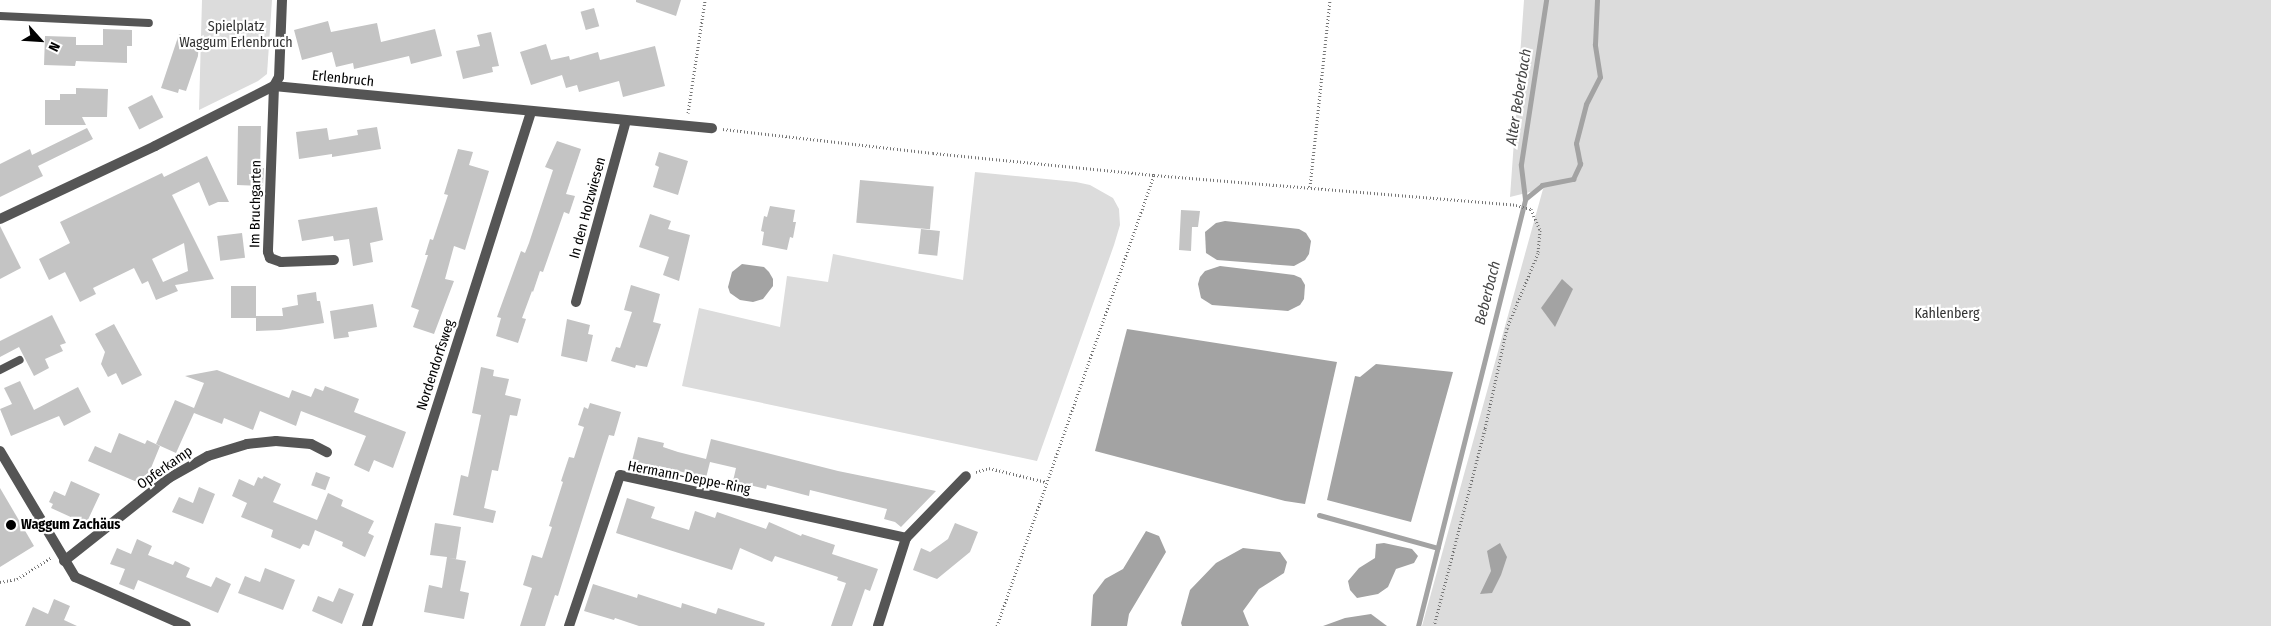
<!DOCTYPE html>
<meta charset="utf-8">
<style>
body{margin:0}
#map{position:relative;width:2271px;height:626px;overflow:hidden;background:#fff;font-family:"Fira Sans Condensed",sans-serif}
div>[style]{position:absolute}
.green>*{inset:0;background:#dcdcdc}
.water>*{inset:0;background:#a3a3a3}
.stream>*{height:5px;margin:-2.5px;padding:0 2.5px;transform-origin:2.5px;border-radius:2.5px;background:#a3a3a3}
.building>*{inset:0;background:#c4c4c4;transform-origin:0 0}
.path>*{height:3px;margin-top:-1.5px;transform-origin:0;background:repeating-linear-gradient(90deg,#777 0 1px,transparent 0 3.5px)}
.service>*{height:8px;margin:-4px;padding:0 4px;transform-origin:4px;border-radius:4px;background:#555}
.minor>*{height:10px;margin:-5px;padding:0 5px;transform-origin:5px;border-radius:5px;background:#555}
.dots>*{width:14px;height:14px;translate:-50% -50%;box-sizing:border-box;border:2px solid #fff;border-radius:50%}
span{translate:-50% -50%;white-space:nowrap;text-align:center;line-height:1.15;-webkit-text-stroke:4.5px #fff;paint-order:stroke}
.park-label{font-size:14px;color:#333}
.street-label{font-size:14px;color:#000}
.poi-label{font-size:14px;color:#000;font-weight:700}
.left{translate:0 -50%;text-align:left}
.water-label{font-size:15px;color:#444;font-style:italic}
.north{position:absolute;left:15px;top:15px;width:50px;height:50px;-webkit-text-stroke:4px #fff;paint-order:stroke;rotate:116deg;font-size:14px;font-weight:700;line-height:20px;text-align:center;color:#000}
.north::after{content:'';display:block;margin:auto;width:18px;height:22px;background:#000;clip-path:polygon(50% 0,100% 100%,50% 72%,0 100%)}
</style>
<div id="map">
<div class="green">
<div style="clip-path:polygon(202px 0,272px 0,267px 74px,258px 81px,199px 110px)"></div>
<div style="clip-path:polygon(1524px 0,2271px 0,2271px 626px,1422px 626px,1543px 189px,1510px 197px)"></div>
<div style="clip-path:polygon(975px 172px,1076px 182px,1090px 185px,1113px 198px,1119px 209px,1120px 225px,1114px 245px,1037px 461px,682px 386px,699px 308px,780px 327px,787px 276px,828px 282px,833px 254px,963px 280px)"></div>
</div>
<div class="water">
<div style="clip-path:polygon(1225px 221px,1299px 229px,1306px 233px,1311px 241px,1309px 254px,1305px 260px,1294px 266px,1217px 260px,1206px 253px,1205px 232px,1216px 223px)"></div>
<div style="clip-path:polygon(742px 264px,764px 267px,769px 272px,773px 279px,773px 286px,763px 299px,753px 302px,740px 300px,730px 293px,728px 287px,732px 272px)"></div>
<div style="clip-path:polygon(1220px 266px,1294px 275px,1301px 278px,1305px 285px,1304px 299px,1300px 305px,1288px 311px,1212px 305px,1201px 298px,1198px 284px,1200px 277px,1205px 271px)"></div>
<div style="clip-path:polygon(1562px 279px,1573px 289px,1555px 327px,1541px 308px)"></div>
<div style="clip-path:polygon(1127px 329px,1337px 362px,1305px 504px,1285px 501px,1095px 451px)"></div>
<div style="clip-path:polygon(1376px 364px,1453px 372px,1411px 522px,1327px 500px,1355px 376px,1360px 377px)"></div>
<div style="clip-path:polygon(1146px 531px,1159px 536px,1166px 552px,1129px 614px,1127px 626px,1091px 626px,1093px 595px,1105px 579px,1123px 569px)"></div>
<div style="clip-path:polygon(1384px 543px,1412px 549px,1418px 556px,1414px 563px,1396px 569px,1388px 587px,1378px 594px,1357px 598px,1350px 590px,1348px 581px,1359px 568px,1375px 558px,1376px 544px)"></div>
<div style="clip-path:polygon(1500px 543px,1507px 557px,1501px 575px,1492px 593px,1480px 594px,1491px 571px,1487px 551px)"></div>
<div style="clip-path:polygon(1243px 548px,1280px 552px,1287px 562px,1284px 573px,1259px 589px,1243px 611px,1249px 626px,1182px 626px,1181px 623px,1190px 590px,1216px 563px)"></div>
<div style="clip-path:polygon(1371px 614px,1387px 626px,1323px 626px,1345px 618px)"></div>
</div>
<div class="stream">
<div style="left:1525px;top:199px;width:35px;rotate:-97deg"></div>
<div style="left:1521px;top:164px;width:166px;rotate:-81.3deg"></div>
<div style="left:1319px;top:515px;width:123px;rotate:15.5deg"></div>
<div style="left:1418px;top:626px;width:440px;rotate:-75.9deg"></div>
<div style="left:1525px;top:199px;width:22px;rotate:-39deg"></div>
<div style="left:1542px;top:185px;width:32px;rotate:-11deg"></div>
<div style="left:1573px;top:179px;width:17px;rotate:-65deg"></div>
<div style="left:1580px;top:164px;width:21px;rotate:-101deg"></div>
<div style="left:1576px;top:143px;width:40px;rotate:-75.6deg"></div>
<div style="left:1586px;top:104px;width:30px;rotate:-63deg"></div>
<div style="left:1600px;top:77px;width:33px;rotate:-99deg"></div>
<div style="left:1595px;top:44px;width:44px;rotate:-87.4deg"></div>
</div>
<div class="building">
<div style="clip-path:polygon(636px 0,681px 0,676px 16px,636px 2px)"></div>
<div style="left:594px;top:8px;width:19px;height:14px;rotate:74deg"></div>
<div style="clip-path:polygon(328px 21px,331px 32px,377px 23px,381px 42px,435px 29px,442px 56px,411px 64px,409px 56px,354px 69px,353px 63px,336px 67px,332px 52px,302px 60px,294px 30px)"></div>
<div style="clip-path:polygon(103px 29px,132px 30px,132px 46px,127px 46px,127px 63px,76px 61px,75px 66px,44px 65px,45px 36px,76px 37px,76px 45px,103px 45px)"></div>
<div style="clip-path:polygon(491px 32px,499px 66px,492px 67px,493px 72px,463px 79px,456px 51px,480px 46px,477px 35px)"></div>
<div style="clip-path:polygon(179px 34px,199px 41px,198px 56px,186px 91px,179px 89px,178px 93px,161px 88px)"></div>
<div style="clip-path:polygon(546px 44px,551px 60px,569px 56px,570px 60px,598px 52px,600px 60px,655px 46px,665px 86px,623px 97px,619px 81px,579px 92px,577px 85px,566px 88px,562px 75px,531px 85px,520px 52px)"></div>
<div style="clip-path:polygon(76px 88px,108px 89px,107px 117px,82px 117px,86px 125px,45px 125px,45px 100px,60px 100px,60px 94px,76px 94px)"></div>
<div style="left:152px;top:95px;width:25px;height:27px;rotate:63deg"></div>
<div style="clip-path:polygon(238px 126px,261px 126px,260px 168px,264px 168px,263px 186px,237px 185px)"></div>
<div style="clip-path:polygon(377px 127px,381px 149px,332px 157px,332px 154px,299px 159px,296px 132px,327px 128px,329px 140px,358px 135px,357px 130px)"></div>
<div style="clip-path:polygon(87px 128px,93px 139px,38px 166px,43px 176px,0 197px,0 164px,30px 149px,32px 155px)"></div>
<div style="clip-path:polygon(557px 141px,581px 149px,566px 194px,575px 196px,569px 214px,564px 212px,543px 272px,540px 271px,533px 292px,532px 291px,522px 318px,526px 319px,518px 343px,496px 336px,501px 318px,497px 317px,521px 251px,525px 253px,529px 243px,553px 170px,545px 167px)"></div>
<div style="clip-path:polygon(458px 149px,473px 152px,469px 165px,489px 171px,465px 250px,454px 246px,445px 279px,454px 281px,434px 334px,413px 327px,419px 310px,411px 307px,428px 255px,425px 255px,430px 239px,433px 240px,448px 195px,444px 194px)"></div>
<div style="clip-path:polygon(659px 152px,688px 161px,678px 195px,653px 187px,659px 167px,655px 165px)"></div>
<div style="clip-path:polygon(evenodd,207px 156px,229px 202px,218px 202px,209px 206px,199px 182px,172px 195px,214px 279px,175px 285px,178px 291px,156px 300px,148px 281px,142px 284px,134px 268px,93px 288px,96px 294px,80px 302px,65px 272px,49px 280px,39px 259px,70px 243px,60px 222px,162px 173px,164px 177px,207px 156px,184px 243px,188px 271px,163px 282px,152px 259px,184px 243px)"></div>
<div style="left:860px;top:180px;width:74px;height:43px;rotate:5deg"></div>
<div style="clip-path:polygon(770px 206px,795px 210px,793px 222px,796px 222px,793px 238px,790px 237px,787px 250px,762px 245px,764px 232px,761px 231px,764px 216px,767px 217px)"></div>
<div style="clip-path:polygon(377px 207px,383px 240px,370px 243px,373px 262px,353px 266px,349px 239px,334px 241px,333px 236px,302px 241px,298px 220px)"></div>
<div style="clip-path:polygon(1181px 210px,1200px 211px,1198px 227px,1192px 227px,1191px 251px,1179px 250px)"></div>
<div style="clip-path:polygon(650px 214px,671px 221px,668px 229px,690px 235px,679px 281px,663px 275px,669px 257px,639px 247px)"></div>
<div style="clip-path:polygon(0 226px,21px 268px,0 279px)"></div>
<div style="left:921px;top:229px;width:19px;height:25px;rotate:6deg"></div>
<div style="left:242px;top:233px;width:25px;height:25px;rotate:83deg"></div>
<div style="clip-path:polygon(631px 285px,660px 294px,653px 322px,661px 324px,647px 367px,636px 365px,635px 368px,611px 361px,616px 347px,620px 348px,632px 312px,624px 310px)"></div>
<div style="left:231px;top:286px;width:25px;height:32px"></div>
<div style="clip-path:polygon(316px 292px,317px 301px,320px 301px,324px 323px,280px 330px,256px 331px,256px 316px,283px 316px,282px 308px,298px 305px,297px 295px)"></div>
<div style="clip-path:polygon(373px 304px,377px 327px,348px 332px,349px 337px,334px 339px,330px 311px)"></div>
<div style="clip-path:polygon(52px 315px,66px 343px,60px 345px,63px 351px,45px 359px,49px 368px,34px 376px,19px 347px,0 357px,0 341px)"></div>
<div style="clip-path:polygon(567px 319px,590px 325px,588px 334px,593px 335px,587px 362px,561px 356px)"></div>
<div style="clip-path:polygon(114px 324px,142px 375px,122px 385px,116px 373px,108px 377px,101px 364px,105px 352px,95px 334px)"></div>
<div style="clip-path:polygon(481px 367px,494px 370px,493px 376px,509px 379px,505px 395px,521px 399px,517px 416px,510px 415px,498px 471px,492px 470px,484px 508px,496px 511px,493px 523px,453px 515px,461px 475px,468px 477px,481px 415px,472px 413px)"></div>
<div style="clip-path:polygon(217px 370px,289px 398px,292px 390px,311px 397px,315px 388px,323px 391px,325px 386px,359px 399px,354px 412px,406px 432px,393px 468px,374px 460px,369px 472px,354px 465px,366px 436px,301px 411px,296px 426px,260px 411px,253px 430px,224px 418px,222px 424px,194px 413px,176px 453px,156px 444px,175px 400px,194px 408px,204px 383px,185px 376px)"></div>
<div style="clip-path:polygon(20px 381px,34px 410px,78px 387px,91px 412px,64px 426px,59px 416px,11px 436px,0 409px,12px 404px,4px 388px)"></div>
<div style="clip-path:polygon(590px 403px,621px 412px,614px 436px,609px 435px,558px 596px,555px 595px,545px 626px,520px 626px,532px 588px,523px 585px,532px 555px,542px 558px,552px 527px,549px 526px,563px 482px,561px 481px,569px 457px,574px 458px,584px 427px,578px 425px,584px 407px,588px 409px)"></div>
<div style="clip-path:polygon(119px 433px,145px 444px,147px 440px,160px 446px,144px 485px,88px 461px,95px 446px,111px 453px)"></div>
<div style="clip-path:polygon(638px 437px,664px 443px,663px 447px,678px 452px,706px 459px,711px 439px,838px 471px,936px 491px,901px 527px,895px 522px,884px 519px,887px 509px,810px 490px,809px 496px,767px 485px,766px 489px,733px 481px,736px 468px,710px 462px,706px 478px,659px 466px,657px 471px,631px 465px)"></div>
<div style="left:316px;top:472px;width:15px;height:14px;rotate:20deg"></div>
<div style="clip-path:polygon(264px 476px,281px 484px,273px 502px,317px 520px,328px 493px,343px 500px,341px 506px,374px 521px,368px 533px,374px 536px,365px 557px,342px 546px,343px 542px,315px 530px,309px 546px,303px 544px,300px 549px,271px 537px,273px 530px,241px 517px,247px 503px,232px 496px,239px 479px,254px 486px,258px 477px,262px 479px)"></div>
<div style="clip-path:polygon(71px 481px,100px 494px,86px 524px,51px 508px,53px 504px,49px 502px,54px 491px,65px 496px)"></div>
<div style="clip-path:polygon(199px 487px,215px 494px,203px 524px,172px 512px,179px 497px,193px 503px)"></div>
<div style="clip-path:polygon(0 488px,34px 546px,0 567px)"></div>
<div style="clip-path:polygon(627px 498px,655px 507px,651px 518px,689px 530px,695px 511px,715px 518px,717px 512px,766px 529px,769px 522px,801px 536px,802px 534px,835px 545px,832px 554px,878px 569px,870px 591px,865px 589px,852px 626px,831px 626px,846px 583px,837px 580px,838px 577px,775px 556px,772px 562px,740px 548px,732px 570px,616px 533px)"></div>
<div style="clip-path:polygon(435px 523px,461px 527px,456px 559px,449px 558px,466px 561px,460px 591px,469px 593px,464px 619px,424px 612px,429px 585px,442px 588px,447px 557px,430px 555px)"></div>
<div style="clip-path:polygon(955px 523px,978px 532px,970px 552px,937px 579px,913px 570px,921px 548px,930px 552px,948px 539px)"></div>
<div style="clip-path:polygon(137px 539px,152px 546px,148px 555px,173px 565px,175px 561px,190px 568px,186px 577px,211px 587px,216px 577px,231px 584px,218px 613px,138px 580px,134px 590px,119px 584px,125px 569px,110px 564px,117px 548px,131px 554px)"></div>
<div style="clip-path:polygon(265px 568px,295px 580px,283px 610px,238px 593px,245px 576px,260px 582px)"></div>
<div style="clip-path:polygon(593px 584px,637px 598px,638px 594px,681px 608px,682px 603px,716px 614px,718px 608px,765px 623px,764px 626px,639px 626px,615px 618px,614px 620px,584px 611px)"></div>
<div style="clip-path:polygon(339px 588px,354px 594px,342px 624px,312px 611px,318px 596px,333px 602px)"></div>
<div style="clip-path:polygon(54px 599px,70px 606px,64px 620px,77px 626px,25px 626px,33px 607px,48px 614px)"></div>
</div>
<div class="path">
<div style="left:688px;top:113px;width:114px;rotate:-81.4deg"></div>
<div style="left:723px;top:129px;width:211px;rotate:6.5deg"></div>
<div style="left:933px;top:153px;width:222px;rotate:5.7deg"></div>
<div style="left:1154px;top:175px;width:363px;rotate:4.7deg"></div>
<div style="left:1516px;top:205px;width:16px;rotate:15deg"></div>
<div style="left:1531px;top:209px;width:23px;rotate:67deg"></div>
<div style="left:1540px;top:230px;width:23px;rotate:95deg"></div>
<div style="left:1538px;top:253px;width:81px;rotate:112.5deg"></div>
<div style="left:1507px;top:328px;width:103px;rotate:102.3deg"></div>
<div style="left:1485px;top:429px;width:203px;rotate:104.5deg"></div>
<div style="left:1310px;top:187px;width:188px;rotate:-83.9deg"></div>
<div style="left:976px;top:472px;width:14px;rotate:-17deg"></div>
<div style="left:989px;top:468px;width:59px;rotate:13.8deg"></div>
<div style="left:0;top:582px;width:17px;rotate:-10deg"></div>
<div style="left:17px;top:579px;width:40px;rotate:-32deg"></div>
<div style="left:997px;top:626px;width:478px;rotate:-70.8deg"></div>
</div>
<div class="service">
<div style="left:0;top:16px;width:149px;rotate:2.7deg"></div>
<div style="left:0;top:370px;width:22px;rotate:-27deg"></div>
</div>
<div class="minor">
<div style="left:282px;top:0;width:77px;rotate:92.2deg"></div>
<div style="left:279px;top:77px;width:10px;rotate:119deg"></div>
<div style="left:274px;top:86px;width:166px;rotate:92.1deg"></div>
<div style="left:268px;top:252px;width:6px;rotate:72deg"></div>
<div style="left:270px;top:258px;width:12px;rotate:20deg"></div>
<div style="left:281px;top:262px;width:53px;rotate:-2.2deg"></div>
<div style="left:0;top:219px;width:171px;rotate:-25.2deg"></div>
<div style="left:155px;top:146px;width:133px;rotate:-26.8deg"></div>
<div style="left:274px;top:86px;width:440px;rotate:5.5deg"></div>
<div style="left:576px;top:302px;width:188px;rotate:-74.6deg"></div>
<div style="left:0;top:451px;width:147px;rotate:59.2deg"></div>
<div style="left:75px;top:577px;width:121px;rotate:23.8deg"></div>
<div style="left:906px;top:538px;width:86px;rotate:-45.9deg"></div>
<div style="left:64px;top:561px;width:134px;rotate:-38.3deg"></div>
<div style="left:169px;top:478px;width:45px;rotate:-29.4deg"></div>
<div style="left:208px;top:456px;width:41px;rotate:-17.1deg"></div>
<div style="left:247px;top:444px;width:29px;rotate:-6deg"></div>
<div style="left:276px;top:441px;width:35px;rotate:5deg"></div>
<div style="left:311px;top:444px;width:18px;rotate:27deg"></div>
<div style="left:367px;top:626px;width:540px;rotate:-72.3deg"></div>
<div style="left:569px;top:626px;width:159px;rotate:-71.3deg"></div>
<div style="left:620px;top:475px;width:293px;rotate:12.4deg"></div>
<div style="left:906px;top:538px;width:92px;rotate:107.7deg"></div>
</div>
<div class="dots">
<div style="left:11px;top:525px;background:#000"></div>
</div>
<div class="park-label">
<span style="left:236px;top:35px">Spielplatz<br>Waggum Erlenbruch</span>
<span style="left:1947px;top:314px">Kahlenberg</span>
</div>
<div class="street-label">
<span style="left:343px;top:79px;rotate:6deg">Erlenbruch</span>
<span style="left:256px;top:204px;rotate:-89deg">Im Bruchgarten</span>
<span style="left:588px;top:208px;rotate:-75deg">In den Holzwiesen</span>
<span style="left:436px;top:365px;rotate:-72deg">Nordendorfsweg</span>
<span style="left:165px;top:468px;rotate:-35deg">Opferkamp</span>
<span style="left:689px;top:478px;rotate:11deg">Hermann-Deppe-Ring</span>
</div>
<div class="poi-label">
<span class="left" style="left:21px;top:525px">Waggum Zachäus</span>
</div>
<div class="water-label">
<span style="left:1519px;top:97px;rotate:-81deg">Alter Beberbach</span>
<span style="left:1488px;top:293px;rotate:-76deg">Beberbach</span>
</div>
<div class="north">N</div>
</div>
